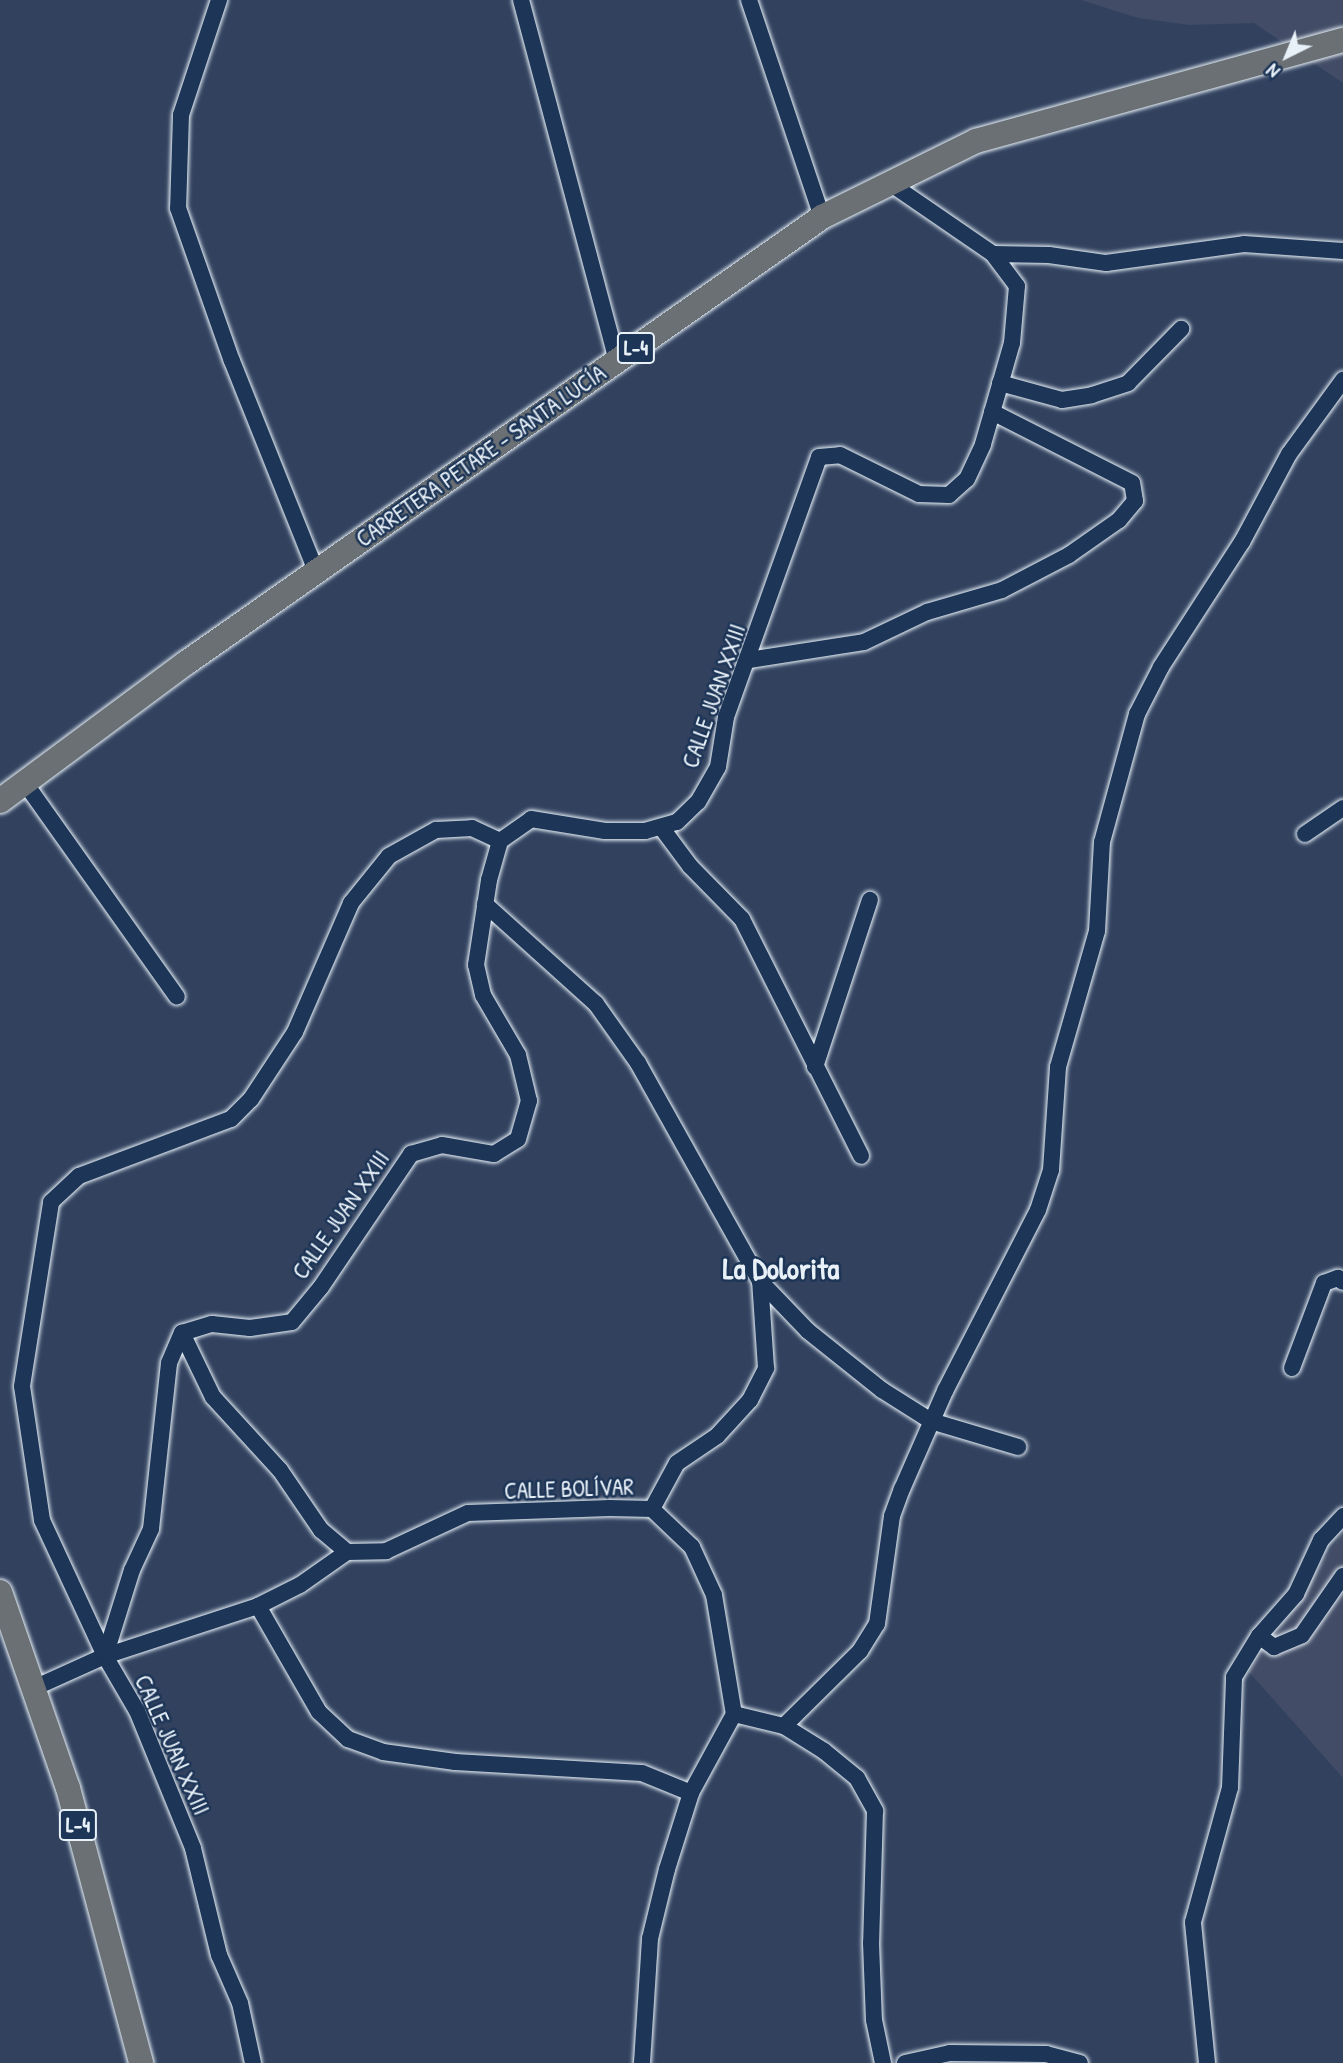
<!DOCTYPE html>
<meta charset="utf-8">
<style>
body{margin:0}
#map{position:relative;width:1343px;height:2063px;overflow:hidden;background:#31415e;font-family:"Patrick Hand",sans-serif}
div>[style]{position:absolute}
.built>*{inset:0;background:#424c66}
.roads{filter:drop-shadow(0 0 2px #e8f1f8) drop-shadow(0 0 2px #e8f1f8)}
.street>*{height:16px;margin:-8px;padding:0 8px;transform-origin:8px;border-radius:8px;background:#1d3557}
.primary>*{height:24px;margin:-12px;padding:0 12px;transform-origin:12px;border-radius:12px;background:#6a7074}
span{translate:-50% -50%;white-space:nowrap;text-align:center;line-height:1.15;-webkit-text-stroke:5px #1d3557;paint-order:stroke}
.shield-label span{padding:2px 5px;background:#1d3557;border:2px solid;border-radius:5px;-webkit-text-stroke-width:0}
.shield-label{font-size:21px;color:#e8f1f8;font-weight:700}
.street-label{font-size:23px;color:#e8f1f8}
.district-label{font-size:30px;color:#e8f1f8;font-weight:700}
.north{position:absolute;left:1252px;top:21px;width:70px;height:70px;-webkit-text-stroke:5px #1d3557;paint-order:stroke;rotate:223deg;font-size:19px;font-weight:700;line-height:28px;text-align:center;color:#e8f1f8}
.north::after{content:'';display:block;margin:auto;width:24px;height:32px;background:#e8f1f8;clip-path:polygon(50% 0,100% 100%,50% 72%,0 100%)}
</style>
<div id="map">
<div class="built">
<div style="clip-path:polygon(1081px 0,1343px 0,1343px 83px,1254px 23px,1189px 25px,1138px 18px)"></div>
<div style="clip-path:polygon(1343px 1532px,1343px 1778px,1249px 1672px)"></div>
</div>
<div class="roads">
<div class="street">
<div style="left:219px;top:0;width:121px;rotate:108.3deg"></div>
<div style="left:181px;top:115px;width:93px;rotate:91.8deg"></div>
<div style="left:178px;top:208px;width:162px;rotate:70.6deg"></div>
<div style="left:232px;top:361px;width:226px;rotate:68.2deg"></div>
<div style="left:521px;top:0;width:375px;rotate:75.1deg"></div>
<div style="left:749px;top:0;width:229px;rotate:71.4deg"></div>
<div style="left:993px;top:254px;width:56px;rotate:1deg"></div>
<div style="left:1049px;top:255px;width:58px;rotate:8deg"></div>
<div style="left:1106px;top:263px;width:139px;rotate:-7.8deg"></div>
<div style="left:1244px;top:244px;width:99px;rotate:4deg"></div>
<div style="left:1000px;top:383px;width:64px;rotate:15.3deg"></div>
<div style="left:1062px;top:400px;width:30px;rotate:-9deg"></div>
<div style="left:1092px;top:395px;width:38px;rotate:-18deg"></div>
<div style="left:1128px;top:383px;width:76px;rotate:-45.5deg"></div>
<div style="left:749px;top:660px;width:116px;rotate:-8.9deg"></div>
<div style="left:864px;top:642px;width:70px;rotate:-25.5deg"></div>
<div style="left:927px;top:612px;width:78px;rotate:-16.3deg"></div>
<div style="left:1002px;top:590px;width:76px;rotate:-27.6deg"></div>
<div style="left:1069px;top:555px;width:61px;rotate:-35deg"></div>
<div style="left:1119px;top:520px;width:25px;rotate:-50deg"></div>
<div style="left:1135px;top:501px;width:18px;rotate:-99deg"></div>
<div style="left:1132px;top:483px;width:157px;rotate:-153.1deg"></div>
<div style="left:25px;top:783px;width:262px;rotate:54.6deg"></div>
<div style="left:661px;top:827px;width:49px;rotate:53.4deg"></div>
<div style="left:690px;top:866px;width:74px;rotate:45.5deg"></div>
<div style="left:742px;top:919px;width:265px;rotate:63.3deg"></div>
<div style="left:1305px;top:834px;width:46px;rotate:-34.4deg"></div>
<div style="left:485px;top:904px;width:149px;rotate:42deg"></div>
<div style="left:596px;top:1004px;width:72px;rotate:54.6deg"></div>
<div style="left:638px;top:1063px;width:250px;rotate:60.8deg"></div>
<div style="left:760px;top:1281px;width:69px;rotate:46.2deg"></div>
<div style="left:808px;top:1331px;width:95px;rotate:38.6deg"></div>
<div style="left:882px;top:1390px;width:58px;rotate:32.3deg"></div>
<div style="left:931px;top:1421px;width:91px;rotate:16.6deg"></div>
<div style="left:815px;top:1067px;width:176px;rotate:-71.8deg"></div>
<div style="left:182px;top:1333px;width:71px;rotate:64.2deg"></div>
<div style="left:213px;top:1397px;width:99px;rotate:47.5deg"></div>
<div style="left:280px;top:1470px;width:73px;rotate:55.7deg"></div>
<div style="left:321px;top:1530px;width:34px;rotate:40deg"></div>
<div style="left:347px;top:1552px;width:39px;rotate:-1deg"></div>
<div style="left:386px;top:1551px;width:90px;rotate:-24.9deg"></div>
<div style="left:468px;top:1513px;width:142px;rotate:-2deg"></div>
<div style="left:610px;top:1508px;width:42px;rotate:1.4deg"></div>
<div style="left:652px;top:1509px;width:55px;rotate:43.5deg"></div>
<div style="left:692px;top:1547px;width:53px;rotate:65.4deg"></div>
<div style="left:714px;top:1595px;width:121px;rotate:80.5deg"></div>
<div style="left:734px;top:1714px;width:90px;rotate:118.6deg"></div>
<div style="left:691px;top:1793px;width:80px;rotate:107.5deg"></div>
<div style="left:667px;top:1869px;width:72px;rotate:103.7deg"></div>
<div style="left:650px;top:1939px;width:124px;rotate:93.7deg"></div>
<div style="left:1292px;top:1368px;width:91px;rotate:-69.4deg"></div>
<div style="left:1324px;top:1283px;width:15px;rotate:-20deg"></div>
<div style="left:1338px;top:1278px;width:6px;rotate:39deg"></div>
<div style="left:652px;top:1509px;width:52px;rotate:-61.5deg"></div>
<div style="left:677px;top:1463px;width:48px;rotate:-34deg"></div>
<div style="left:717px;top:1436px;width:49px;rotate:-47.5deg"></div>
<div style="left:750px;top:1400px;width:36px;rotate:-63deg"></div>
<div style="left:766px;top:1368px;width:87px;rotate:-93.9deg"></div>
<div style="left:258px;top:1606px;width:122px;rotate:60.1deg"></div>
<div style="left:319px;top:1712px;width:40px;rotate:43deg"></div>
<div style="left:348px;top:1739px;width:37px;rotate:20deg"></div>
<div style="left:383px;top:1752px;width:73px;rotate:7.9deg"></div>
<div style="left:455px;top:1762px;width:187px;rotate:3.4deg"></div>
<div style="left:642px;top:1773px;width:53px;rotate:22.2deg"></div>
<div style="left:1259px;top:1636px;width:19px;rotate:36deg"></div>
<div style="left:1274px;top:1647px;width:30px;rotate:-23deg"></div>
<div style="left:1302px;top:1635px;width:72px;rotate:-55.2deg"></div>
<div style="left:105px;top:1656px;width:161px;rotate:-18.1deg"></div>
<div style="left:258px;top:1606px;width:47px;rotate:-26.6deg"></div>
<div style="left:300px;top:1585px;width:57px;rotate:-35.1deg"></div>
<div style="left:34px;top:1688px;width:78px;rotate:-24.3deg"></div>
<div style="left:105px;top:1656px;width:150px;rotate:-114.9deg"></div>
<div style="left:42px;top:1520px;width:135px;rotate:-98.5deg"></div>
<div style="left:22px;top:1386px;width:186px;rotate:-81deg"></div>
<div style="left:51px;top:1202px;width:38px;rotate:-43deg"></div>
<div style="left:79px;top:1176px;width:162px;rotate:-20.6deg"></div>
<div style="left:231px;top:1119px;width:28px;rotate:-45deg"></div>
<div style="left:251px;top:1099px;width:80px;rotate:-56.7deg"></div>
<div style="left:295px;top:1032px;width:141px;rotate:-66.5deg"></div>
<div style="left:351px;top:903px;width:60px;rotate:-51deg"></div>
<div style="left:389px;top:856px;width:54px;rotate:-29deg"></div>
<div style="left:436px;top:830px;width:36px;rotate:-3deg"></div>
<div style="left:472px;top:828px;width:31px;rotate:25deg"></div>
<div style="left:734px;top:1714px;width:51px;rotate:13.5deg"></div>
<div style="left:784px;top:1726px;width:47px;rotate:32deg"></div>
<div style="left:824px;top:1751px;width:43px;rotate:39.3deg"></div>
<div style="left:857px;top:1778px;width:38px;rotate:61deg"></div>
<div style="left:875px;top:1811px;width:132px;rotate:91.7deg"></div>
<div style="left:871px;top:1943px;width:77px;rotate:87.8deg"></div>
<div style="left:874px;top:2020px;width:44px;rotate:78.2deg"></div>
<div style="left:784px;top:1726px;width:107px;rotate:-44.6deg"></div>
<div style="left:860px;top:1651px;width:32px;rotate:-58deg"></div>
<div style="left:877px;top:1624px;width:109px;rotate:-82.1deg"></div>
<div style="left:892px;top:1516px;width:29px;rotate:-70deg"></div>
<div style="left:902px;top:1489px;width:107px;rotate:-66.3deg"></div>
<div style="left:945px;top:1391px;width:203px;rotate:-62.8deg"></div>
<div style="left:1038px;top:1210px;width:42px;rotate:-72deg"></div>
<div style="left:1051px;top:1170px;width:103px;rotate:-86.1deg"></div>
<div style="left:1058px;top:1067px;width:141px;rotate:-74deg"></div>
<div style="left:1097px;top:931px;width:89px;rotate:-86.8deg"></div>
<div style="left:1102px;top:842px;width:133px;rotate:-74.7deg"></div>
<div style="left:1137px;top:714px;width:53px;rotate:-62.9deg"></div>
<div style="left:1161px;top:667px;width:149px;rotate:-57.1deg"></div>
<div style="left:1242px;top:542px;width:100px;rotate:-61.9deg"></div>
<div style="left:1289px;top:454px;width:92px;rotate:-53.9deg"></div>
<div style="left:253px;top:2063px;width:61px;rotate:-102.2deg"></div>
<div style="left:240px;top:2003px;width:52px;rotate:-113.6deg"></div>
<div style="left:219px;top:1955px;width:110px;rotate:-103.7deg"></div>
<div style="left:193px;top:1848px;width:148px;rotate:-112.2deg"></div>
<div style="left:137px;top:1711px;width:64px;rotate:-120.2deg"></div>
<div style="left:105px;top:1656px;width:90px;rotate:-72.6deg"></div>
<div style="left:132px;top:1570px;width:45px;rotate:-65.1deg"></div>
<div style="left:151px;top:1529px;width:167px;rotate:-83.8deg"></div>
<div style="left:169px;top:1363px;width:33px;rotate:-67deg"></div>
<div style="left:182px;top:1333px;width:31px;rotate:-17deg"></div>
<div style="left:212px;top:1324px;width:38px;rotate:6deg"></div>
<div style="left:250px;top:1328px;width:42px;rotate:-8.1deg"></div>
<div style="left:292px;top:1322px;width:45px;rotate:-50.4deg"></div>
<div style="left:321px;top:1287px;width:161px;rotate:-55.9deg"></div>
<div style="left:411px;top:1154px;width:32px;rotate:-16deg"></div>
<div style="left:442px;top:1145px;width:53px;rotate:9.8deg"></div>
<div style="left:494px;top:1154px;width:28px;rotate:-32deg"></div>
<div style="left:518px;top:1139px;width:40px;rotate:-74deg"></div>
<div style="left:529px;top:1101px;width:47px;rotate:-103.4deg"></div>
<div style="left:518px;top:1055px;width:69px;rotate:-120.3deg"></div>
<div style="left:483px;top:995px;width:31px;rotate:-103deg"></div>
<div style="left:476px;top:965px;width:86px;rotate:-81.3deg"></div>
<div style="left:489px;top:880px;width:41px;rotate:-74.2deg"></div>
<div style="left:500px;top:841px;width:38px;rotate:-35deg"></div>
<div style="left:531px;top:819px;width:75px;rotate:9.2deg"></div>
<div style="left:605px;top:831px;width:40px"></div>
<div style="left:645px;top:831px;width:33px;rotate:-16deg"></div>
<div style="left:677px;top:822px;width:29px;rotate:-44deg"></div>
<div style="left:698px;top:802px;width:40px;rotate:-60.3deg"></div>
<div style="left:718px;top:767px;width:51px;rotate:-80.9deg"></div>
<div style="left:726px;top:717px;width:276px;rotate:-70.3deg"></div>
<div style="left:819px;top:457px;width:21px;rotate:-5deg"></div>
<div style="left:840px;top:455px;width:88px;rotate:26.3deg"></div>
<div style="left:919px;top:494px;width:30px;rotate:2deg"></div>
<div style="left:949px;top:495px;width:24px;rotate:-42deg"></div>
<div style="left:967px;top:479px;width:38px;rotate:-65deg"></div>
<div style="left:983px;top:444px;width:105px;rotate:-74deg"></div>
<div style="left:1012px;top:343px;width:57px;rotate:-85deg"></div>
<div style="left:1017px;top:286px;width:40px;rotate:-127deg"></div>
<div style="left:993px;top:254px;width:124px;rotate:-145.5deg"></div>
<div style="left:905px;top:2063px;width:46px;rotate:-12.5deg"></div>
<div style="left:950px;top:2053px;width:96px;rotate:0.6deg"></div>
<div style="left:1046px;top:2054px;width:35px;rotate:15deg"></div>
<div style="left:1207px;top:2063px;width:142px;rotate:-95.7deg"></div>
<div style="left:1193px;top:1922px;width:139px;rotate:-74.6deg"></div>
<div style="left:1230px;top:1788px;width:111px;rotate:-87.9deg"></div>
<div style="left:1234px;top:1677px;width:48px;rotate:-58.6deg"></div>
<div style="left:1259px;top:1636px;width:56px;rotate:-48.6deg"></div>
<div style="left:1296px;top:1594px;width:60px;rotate:-65.2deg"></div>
<div style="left:1321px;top:1540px;width:33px;rotate:-47deg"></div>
</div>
<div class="primary">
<div style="left:0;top:801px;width:232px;rotate:-36.6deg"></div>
<div style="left:186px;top:663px;width:777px;rotate:-35.04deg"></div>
<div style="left:822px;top:217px;width:172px;rotate:-26.3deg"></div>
<div style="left:976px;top:141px;width:381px;rotate:-15.4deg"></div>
<div style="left:0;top:1592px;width:207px;rotate:70.9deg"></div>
<div style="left:68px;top:1788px;width:285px;rotate:75.1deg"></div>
</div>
</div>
<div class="shield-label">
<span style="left:636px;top:348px">L-4</span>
<span style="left:78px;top:1825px">L-4</span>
</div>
<div class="street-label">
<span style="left:481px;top:456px;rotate:-35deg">CARRETERA PETARE - SANTA LUCÍA</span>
<span style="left:714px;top:696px;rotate:-71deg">CALLE JUAN XXIII</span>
<span style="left:341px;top:1215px;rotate:-55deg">CALLE JUAN XXIII</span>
<span style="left:569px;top:1489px;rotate:-2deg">CALLE BOLÍVAR</span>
<span style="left:172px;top:1745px;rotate:66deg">CALLE JUAN XXIII</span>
</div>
<div class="district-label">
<span style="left:781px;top:1268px">La Dolorita</span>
</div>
<div class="north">N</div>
</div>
